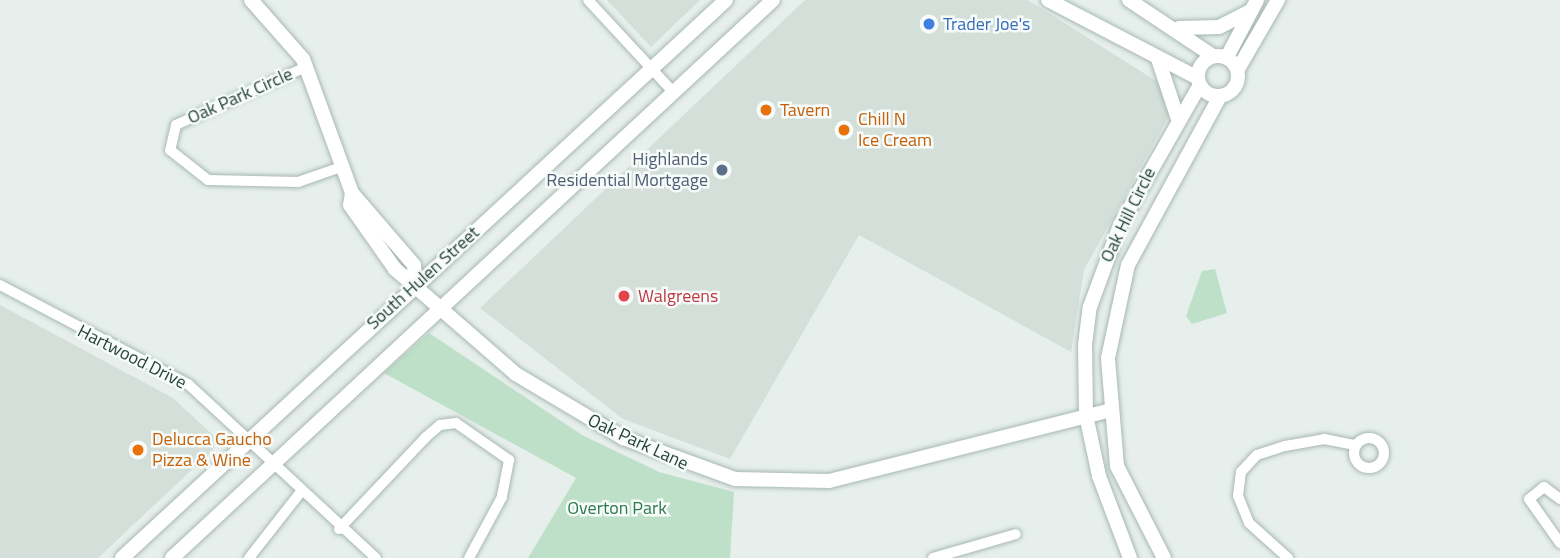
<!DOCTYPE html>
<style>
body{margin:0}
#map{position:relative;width:1560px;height:558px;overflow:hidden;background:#e6efeb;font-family:"Titillium Web",sans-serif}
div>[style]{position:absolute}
.built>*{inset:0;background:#d4dfda}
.green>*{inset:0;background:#bfe0c8}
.roads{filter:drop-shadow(0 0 2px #a8b8b2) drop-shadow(0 0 2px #a8b8b2)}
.street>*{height:10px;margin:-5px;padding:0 5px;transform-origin:5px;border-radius:5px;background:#fff}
.street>.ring{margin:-5px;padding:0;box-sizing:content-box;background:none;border:10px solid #fff;border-radius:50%}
.secondary>*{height:14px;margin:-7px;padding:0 7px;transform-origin:7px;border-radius:7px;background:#fff}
.secondary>.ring{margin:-7px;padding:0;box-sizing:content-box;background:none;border:14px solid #fff;border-radius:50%}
.dots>*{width:19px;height:19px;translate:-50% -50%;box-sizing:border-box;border:4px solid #f7fbf9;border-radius:50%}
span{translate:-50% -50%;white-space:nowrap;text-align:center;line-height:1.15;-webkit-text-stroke:5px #f7fbf9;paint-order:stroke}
.shop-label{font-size:18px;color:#366cbe}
.left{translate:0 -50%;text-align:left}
.street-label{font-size:18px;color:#24423a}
.food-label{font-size:18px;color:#c56008}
.service-label{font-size:18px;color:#4e5e75}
.right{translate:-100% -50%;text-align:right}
.health-label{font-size:18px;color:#be3a42}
.park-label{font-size:18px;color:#2d7a4b}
</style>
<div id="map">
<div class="built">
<div style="clip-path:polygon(607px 0,700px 0,651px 47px)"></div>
<div style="clip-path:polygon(805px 0,1028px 0,1180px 96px,1084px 270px,1071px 352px,859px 235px,730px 459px,623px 419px,480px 308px)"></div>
<div style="clip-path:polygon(0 305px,173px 398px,217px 439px,212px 451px,98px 558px,0 558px)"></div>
</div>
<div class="green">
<div style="clip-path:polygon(1215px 269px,1227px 313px,1192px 324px,1186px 316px,1202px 271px)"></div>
<div style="clip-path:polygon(429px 333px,582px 435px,659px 472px,734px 492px,730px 558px,528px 558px,576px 478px,384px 373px)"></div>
</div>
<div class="roads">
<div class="street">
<div style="left:588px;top:0;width:127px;rotate:47.2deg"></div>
<div style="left:306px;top:67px;width:142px;rotate:156deg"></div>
<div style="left:176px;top:125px;width:26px;rotate:103deg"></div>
<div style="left:170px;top:150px;width:48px;rotate:38.3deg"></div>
<div style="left:208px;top:180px;width:90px;rotate:1.3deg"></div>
<div style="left:298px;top:182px;width:46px;rotate:-19.2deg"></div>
<div style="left:0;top:285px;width:212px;rotate:27.8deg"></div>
<div style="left:188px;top:384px;width:256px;rotate:42.8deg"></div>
<div class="ring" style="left:1354px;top:438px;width:20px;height:20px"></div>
<div style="left:1560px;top:499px;width:20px;rotate:-143deg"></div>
<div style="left:1544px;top:487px;width:19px;rotate:141deg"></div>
<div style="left:1529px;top:499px;width:54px;rotate:54.8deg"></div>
<div style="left:339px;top:529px;width:127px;rotate:-46.6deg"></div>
<div style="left:426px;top:437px;width:18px;rotate:-41deg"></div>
<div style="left:440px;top:425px;width:16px;rotate:-7deg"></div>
<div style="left:456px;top:423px;width:65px;rotate:34.9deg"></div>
<div style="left:509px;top:460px;width:38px;rotate:101deg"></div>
<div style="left:502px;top:497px;width:69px;rotate:118.4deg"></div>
<div style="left:249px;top:558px;width:83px;rotate:-51.9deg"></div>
<div style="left:933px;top:558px;width:86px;rotate:-16.1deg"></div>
<div style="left:1288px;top:558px;width:52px;rotate:-138.1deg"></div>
<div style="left:1249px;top:523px;width:29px;rotate:-112deg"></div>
<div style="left:1238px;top:496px;width:24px;rotate:-83deg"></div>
<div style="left:1241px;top:472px;width:23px;rotate:-47deg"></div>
<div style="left:1257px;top:455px;width:29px;rotate:-18deg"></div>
<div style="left:1285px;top:446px;width:40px;rotate:-10deg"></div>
<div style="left:1324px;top:439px;width:33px;rotate:11deg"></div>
</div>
<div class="secondary">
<div style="left:251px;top:0;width:79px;rotate:48.6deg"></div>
<div style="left:303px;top:59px;width:143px;rotate:69.9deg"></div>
<div style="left:352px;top:193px;width:12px;rotate:99deg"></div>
<div style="left:350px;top:205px;width:78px;rotate:54.9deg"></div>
<div style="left:395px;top:269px;width:160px;rotate:41deg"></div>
<div style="left:516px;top:374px;width:125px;rotate:30.9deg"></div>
<div style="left:623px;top:438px;width:119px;rotate:20.1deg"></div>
<div style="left:735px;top:479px;width:94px;rotate:1.2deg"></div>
<div style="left:829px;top:481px;width:287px;rotate:-14.1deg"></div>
<div style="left:1048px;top:0;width:169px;rotate:27.5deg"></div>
<div style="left:1129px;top:0;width:101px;rotate:33.7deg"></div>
<div style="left:1179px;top:28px;width:40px;rotate:-1.4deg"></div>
<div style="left:1219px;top:27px;width:36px;rotate:-27deg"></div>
<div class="ring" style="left:1198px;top:56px;width:26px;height:26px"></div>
<div style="left:1227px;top:57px;width:64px;rotate:-62.2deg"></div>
<div style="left:1158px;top:59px;width:63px;rotate:71.6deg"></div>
<div style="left:1238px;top:69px;width:80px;rotate:-59.9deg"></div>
<div style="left:352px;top:193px;width:95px;rotate:49.3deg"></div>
<div style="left:414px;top:265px;width:18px;rotate:87deg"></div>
<div style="left:122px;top:558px;width:822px;rotate:-42.73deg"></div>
<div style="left:172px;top:558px;width:820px;rotate:-42.88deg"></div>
<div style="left:1130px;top:558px;width:88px;rotate:-110.7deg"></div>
<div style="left:1099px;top:476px;width:62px;rotate:-102deg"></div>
<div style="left:1086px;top:415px;width:70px;rotate:-90.8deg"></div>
<div style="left:1085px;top:345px;width:38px;rotate:-83deg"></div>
<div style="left:1090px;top:307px;width:87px;rotate:-69.9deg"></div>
<div style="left:1120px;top:225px;width:161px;rotate:-60.3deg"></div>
<div style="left:1164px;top:558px;width:103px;rotate:-117.1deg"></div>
<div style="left:1117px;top:466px;width:108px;rotate:-94.8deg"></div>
<div style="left:1108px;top:358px;width:95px;rotate:-77.9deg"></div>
<div style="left:1128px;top:265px;width:192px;rotate:-61.4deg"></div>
</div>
</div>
<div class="dots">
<div style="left:929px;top:24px;background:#3f7fe0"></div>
<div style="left:766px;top:110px;background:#e8710a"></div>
<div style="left:844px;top:130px;background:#e8710a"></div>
<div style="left:722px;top:170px;background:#5c6f8a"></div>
<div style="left:624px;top:296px;background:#e0444e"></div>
<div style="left:138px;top:450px;background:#e8710a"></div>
</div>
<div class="shop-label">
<span class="left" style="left:943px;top:24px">Trader Joe's</span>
</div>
<div class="street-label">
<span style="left:240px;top:96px;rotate:-24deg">Oak Park Circle</span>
<span style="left:1128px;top:215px;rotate:-64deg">Oak Hill Circle</span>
<span style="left:423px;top:278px;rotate:-42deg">South Hulen Street</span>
<span style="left:132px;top:357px;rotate:27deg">Hartwood Drive</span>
<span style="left:638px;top:442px;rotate:25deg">Oak Park Lane</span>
</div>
<div class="food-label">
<span class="left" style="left:780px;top:110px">Tavern</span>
<span class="left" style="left:858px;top:130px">Chill N<br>Ice Cream</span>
<span class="left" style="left:152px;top:450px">Delucca Gaucho<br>Pizza &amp; Wine</span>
</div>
<div class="service-label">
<span class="right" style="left:708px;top:170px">Highlands<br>Residential Mortgage</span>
</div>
<div class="health-label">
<span class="left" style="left:638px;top:296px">Walgreens</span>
</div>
<div class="park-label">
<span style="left:617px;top:508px">Overton Park</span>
</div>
</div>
